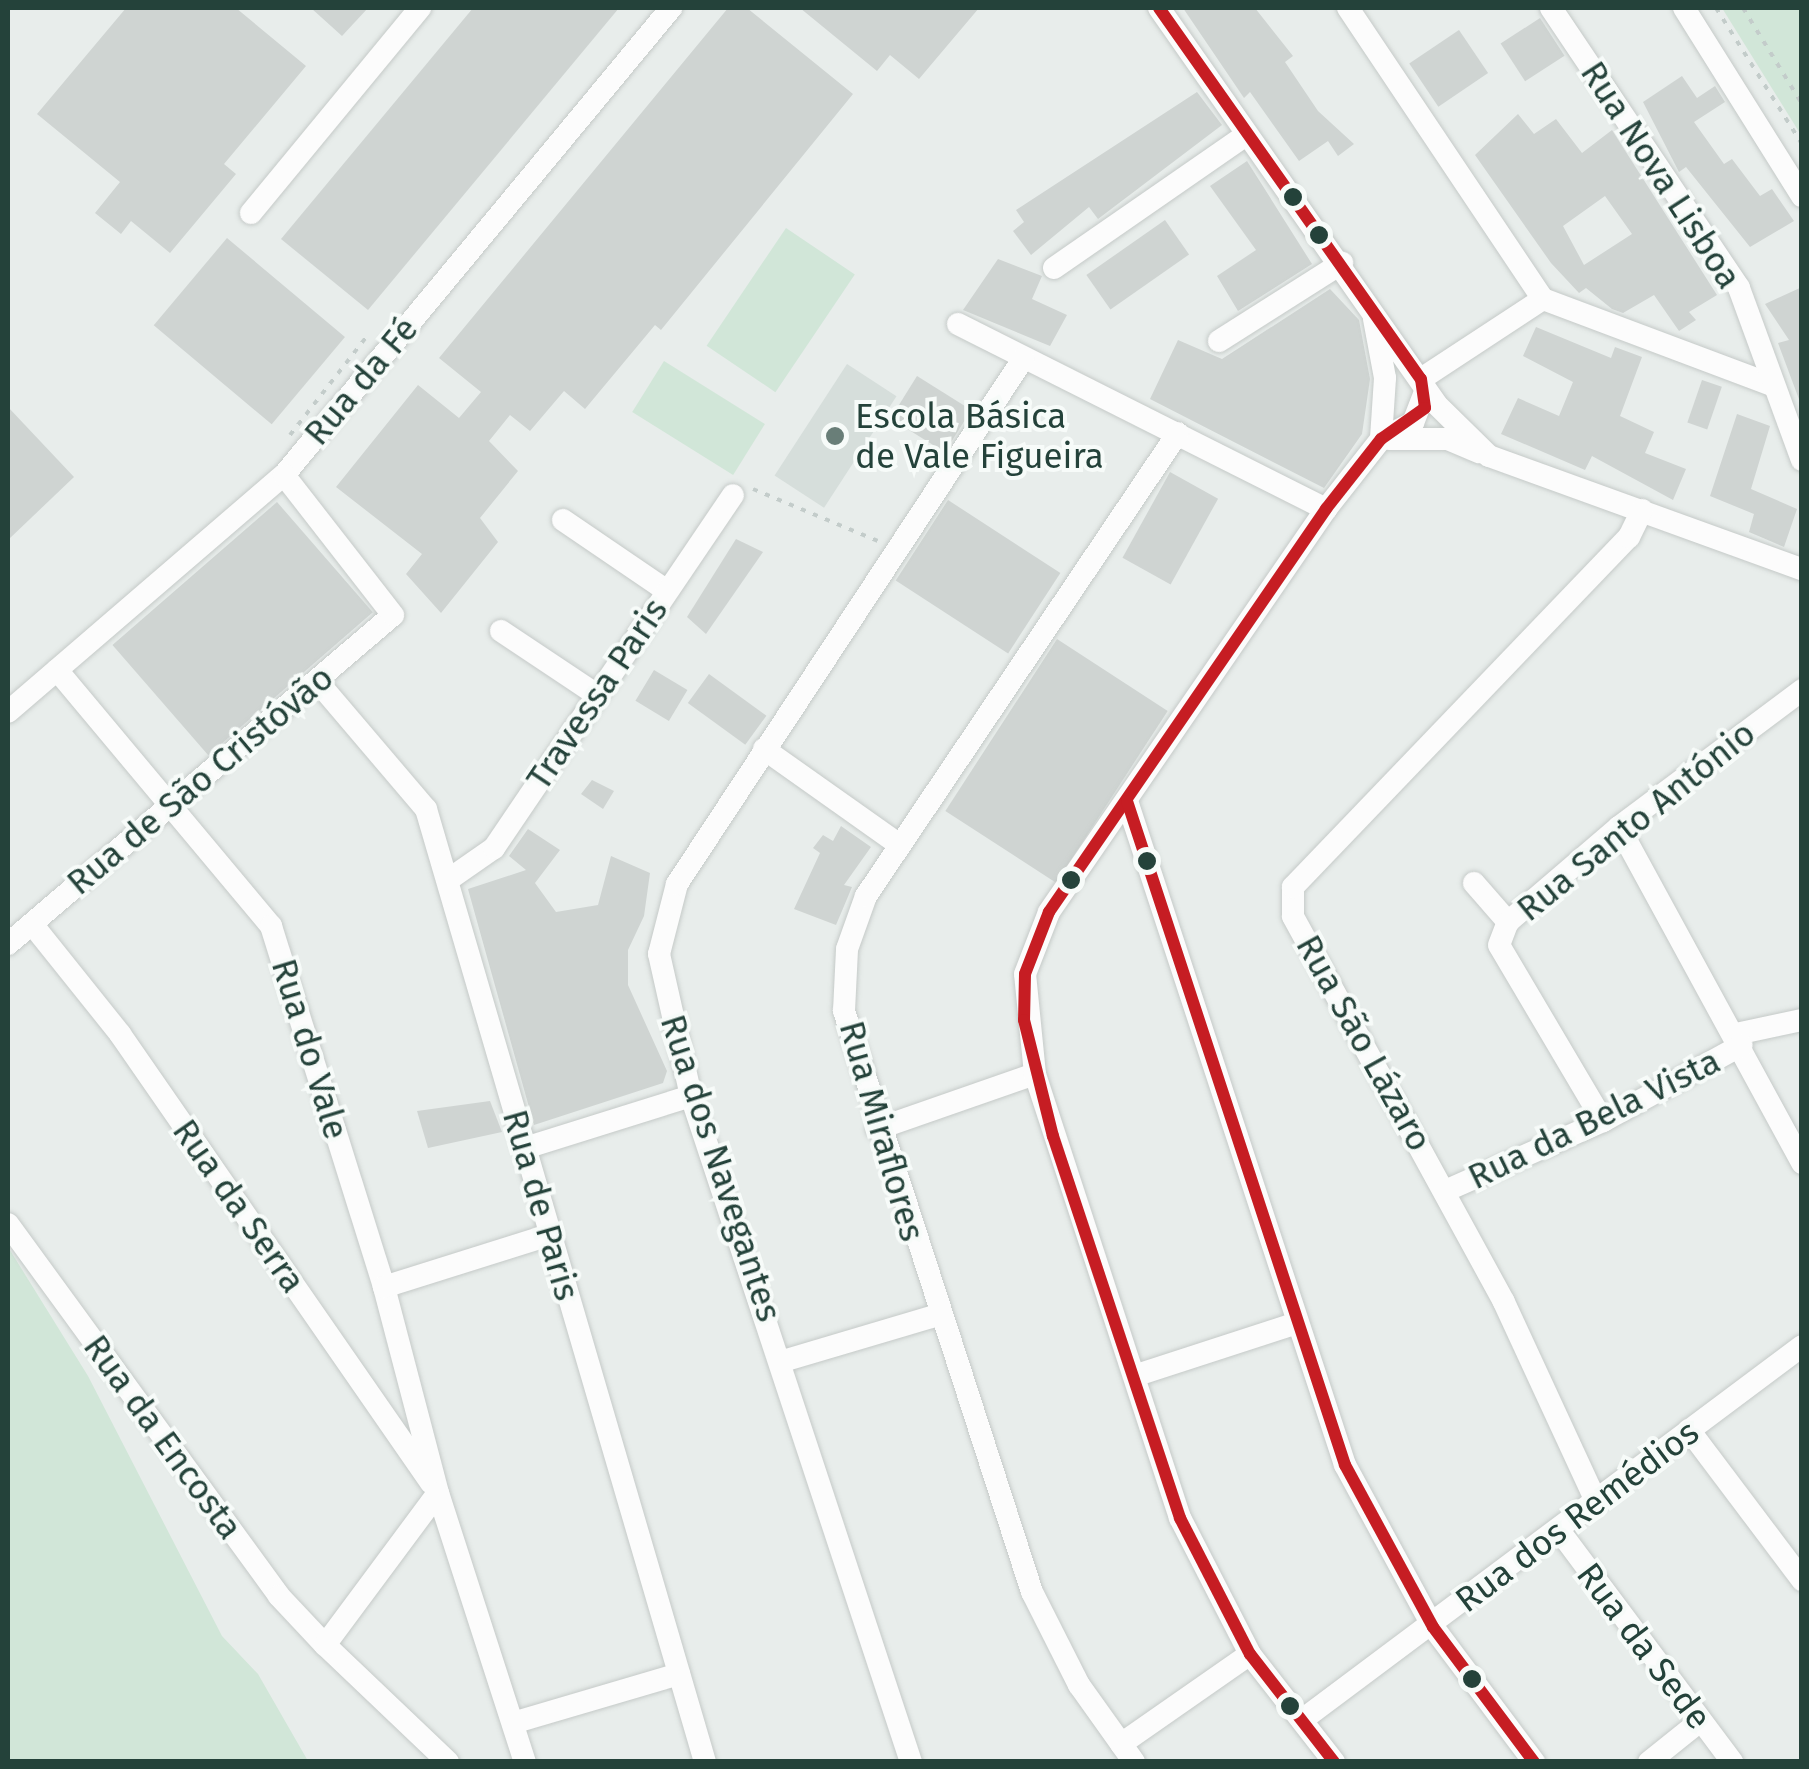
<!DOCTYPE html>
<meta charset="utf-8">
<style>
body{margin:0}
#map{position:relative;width:1809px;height:1769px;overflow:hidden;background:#e8edeb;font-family:"Fira Sans",sans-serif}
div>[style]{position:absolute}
.built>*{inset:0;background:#d6dedb;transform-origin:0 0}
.green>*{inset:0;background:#d1e6d8;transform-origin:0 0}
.building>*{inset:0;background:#cfd4d2;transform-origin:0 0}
.path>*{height:4px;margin-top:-2px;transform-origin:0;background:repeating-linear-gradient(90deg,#c3ccca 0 5px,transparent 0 13px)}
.roads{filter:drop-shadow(0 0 2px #c5cac8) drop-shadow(0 0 2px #c5cac8)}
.minor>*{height:22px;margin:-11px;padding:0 11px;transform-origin:11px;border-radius:11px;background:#fcfcfc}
.bus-1>*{height:12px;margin:-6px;padding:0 6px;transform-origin:6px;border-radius:6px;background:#c61d23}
.dots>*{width:28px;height:28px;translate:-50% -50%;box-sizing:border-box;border:5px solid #f7fbf9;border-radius:50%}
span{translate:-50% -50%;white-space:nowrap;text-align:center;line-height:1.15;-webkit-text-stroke:8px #f7fbf9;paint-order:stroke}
.street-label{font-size:35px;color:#24423a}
.poi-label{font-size:35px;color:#24423a}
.left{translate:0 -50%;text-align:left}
.frame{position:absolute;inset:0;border:10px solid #24423a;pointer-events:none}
</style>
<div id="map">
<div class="built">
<div style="left:847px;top:364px;width:59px;height:133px;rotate:33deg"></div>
</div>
<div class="green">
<div style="clip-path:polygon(1722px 8px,1801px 8px,1801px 135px)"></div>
<div style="left:786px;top:228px;width:83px;height:142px;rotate:34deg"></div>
<div style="left:664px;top:361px;width:119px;height:60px;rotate:32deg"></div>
<div style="clip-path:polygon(8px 1247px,88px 1376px,222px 1636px,258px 1674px,308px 1761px,8px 1761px)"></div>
</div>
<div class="building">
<div style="clip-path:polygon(126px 8px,236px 8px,306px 66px,224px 164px,236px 174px,170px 253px,131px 221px,121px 234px,95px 213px,120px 182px,37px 114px)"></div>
<div style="clip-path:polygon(311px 8px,368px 8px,342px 36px)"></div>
<div style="clip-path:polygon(473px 8px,619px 8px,368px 310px,281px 239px)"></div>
<div style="clip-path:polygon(728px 8px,747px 8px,853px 94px,661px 330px,655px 325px,585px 409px,564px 391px,530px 431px,510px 415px,489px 441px,518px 471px,480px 518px,498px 542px,441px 613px,406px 574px,422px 554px,336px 487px,418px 385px,459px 418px,481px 392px,439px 358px)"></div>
<div style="clip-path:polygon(800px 8px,979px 8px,919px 79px,890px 55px,877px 71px)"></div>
<div style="clip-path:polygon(1183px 8px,1255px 8px,1293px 56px,1285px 62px,1318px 111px,1354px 144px,1338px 156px,1328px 141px,1299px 161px,1250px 92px,1244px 98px)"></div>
<div style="left:1540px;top:18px;width:45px;height:47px;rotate:57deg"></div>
<div style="left:1459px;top:30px;width:52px;height:60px;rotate:56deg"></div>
<div style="clip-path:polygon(1682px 76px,1697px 98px,1715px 86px,1725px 102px,1694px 122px,1724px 164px,1732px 159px,1760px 196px,1772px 189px,1794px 221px,1750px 247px,1686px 167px,1679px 172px,1643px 102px)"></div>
<div style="clip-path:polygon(1197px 92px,1222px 125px,1098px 219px,1089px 207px,1031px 255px,1013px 231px,1024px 222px,1016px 210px)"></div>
<div style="clip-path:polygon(evenodd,1518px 114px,1534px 134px,1556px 119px,1582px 153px,1612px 130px,1717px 295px,1689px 312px,1696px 320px,1679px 331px,1654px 295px,1623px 313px,1612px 309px,1586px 288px,1579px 293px,1551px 263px,1475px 155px,1518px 114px,1605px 196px,1632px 234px,1584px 265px,1563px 226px,1605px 196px)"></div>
<div style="clip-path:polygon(1247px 161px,1312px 264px,1238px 311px,1217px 276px,1256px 250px,1210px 186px)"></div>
<div style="left:1165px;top:220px;width:42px;height:96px;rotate:55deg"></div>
<div style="left:227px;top:238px;width:154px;height:114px;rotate:40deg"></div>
<div style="clip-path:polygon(998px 259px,1042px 276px,1032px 299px,1067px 315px,1050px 346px,963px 310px)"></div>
<div style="clip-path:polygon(1802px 287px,1802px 401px,1800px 402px,1778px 343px,1789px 340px,1765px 304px)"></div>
<div style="clip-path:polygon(1330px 289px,1359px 320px,1370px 379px,1362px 434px,1324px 488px,1150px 399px,1178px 340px,1222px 359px)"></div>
<div style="clip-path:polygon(1536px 327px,1611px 358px,1615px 347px,1642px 357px,1620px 416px,1654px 432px,1645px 453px,1686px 469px,1673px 500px,1592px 456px,1585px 470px,1501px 434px,1518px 398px,1559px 416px,1573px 382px,1523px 356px)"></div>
<div style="left:917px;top:376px;width:64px;height:50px;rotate:32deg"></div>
<div style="left:1702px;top:380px;width:21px;height:45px;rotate:19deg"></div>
<div style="clip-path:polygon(8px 407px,74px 477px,8px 540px)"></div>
<div style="clip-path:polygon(1737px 414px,1770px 426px,1751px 489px,1797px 509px,1784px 547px,1749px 532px,1754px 514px,1710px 496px)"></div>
<div style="left:1170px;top:472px;width:55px;height:98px;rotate:29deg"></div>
<div style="left:948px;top:500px;width:134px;height:96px;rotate:33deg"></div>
<div style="left:277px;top:502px;width:146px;height:218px;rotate:49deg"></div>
<div style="clip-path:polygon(736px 539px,763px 552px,706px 634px,687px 617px)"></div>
<div style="left:1057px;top:639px;width:132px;height:205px;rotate:33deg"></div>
<div style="left:654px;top:670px;width:39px;height:36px;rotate:31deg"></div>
<div style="left:709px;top:674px;width:71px;height:36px;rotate:36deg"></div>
<div style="clip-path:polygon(592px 780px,614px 791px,603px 809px,581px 794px)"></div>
<div style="clip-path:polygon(841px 826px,871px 847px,844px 885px,852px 887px,836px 925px,794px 909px,820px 853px,813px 848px,823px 835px,833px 841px)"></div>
<div style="clip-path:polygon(528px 829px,560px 850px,535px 883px,556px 912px,598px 905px,611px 856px,650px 873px,644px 916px,628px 950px,628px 985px,667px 1071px,663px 1083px,534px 1125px,468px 889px,526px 870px,509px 856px)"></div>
<div style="clip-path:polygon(490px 1101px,502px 1132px,428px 1148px,417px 1111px)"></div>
</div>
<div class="path">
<div style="left:1716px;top:8px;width:161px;rotate:57.7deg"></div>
<div style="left:1743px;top:8px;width:113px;rotate:58.4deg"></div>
<div style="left:290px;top:435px;width:125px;rotate:-52.1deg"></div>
<div style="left:753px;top:489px;width:135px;rotate:22.6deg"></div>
</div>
<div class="roads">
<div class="minor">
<div style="left:1159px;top:8px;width:483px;rotate:55deg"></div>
<div style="left:1436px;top:404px;width:74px;rotate:44.5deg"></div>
<div style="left:1489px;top:456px;width:333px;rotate:19.9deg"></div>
<div style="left:1348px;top:8px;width:350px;rotate:56.2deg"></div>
<div style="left:1543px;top:299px;width:247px;rotate:20.6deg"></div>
<div style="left:1551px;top:8px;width:337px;rotate:56.1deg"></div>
<div style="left:1739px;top:288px;width:183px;rotate:69.9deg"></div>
<div style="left:1684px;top:8px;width:222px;rotate:57.9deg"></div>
<div style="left:251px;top:213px;width:266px;rotate:-50.5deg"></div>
<div style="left:1054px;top:268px;width:234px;rotate:-34.7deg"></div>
<div style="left:1374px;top:319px;width:60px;rotate:79.4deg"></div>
<div style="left:1385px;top:378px;width:61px;rotate:93.8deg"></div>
<div style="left:958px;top:324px;width:412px;rotate:26.7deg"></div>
<div style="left:1219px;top:341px;width:146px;rotate:-32.4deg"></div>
<div style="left:1421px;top:379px;width:146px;rotate:-33.3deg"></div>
<div style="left:1389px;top:439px;width:59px"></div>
<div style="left:1448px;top:439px;width:34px;rotate:23deg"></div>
<div style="left:563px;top:520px;width:126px;rotate:34.3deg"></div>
<div style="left:501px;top:631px;width:115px;rotate:33.7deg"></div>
<div style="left:57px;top:670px;width:334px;rotate:50.1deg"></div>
<div style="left:271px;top:926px;width:378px;rotate:72.6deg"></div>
<div style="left:384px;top:1287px;width:213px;rotate:75.3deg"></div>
<div style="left:317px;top:681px;width:168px;rotate:49.6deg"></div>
<div style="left:426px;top:809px;width:993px;rotate:73.68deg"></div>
<div style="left:8px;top:712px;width:364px;rotate:-40.7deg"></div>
<div style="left:284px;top:475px;width:607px;rotate:-50.35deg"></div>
<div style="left:764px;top:749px;width:163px;rotate:35.3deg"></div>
<div style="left:1127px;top:801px;width:699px;rotate:71.82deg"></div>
<div style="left:1345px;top:1465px;width:184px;rotate:61.5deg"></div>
<div style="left:1433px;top:1627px;width:169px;rotate:53.2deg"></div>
<div style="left:1619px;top:827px;width:383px;rotate:61.4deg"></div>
<div style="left:448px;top:880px;width:56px;rotate:-34.8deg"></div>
<div style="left:494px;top:848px;width:426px;rotate:-55.9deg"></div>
<div style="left:1474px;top:883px;width:52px;rotate:48.9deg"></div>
<div style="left:32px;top:924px;width:141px;rotate:51.3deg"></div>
<div style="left:120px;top:1034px;width:546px;rotate:55.29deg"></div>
<div style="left:8px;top:944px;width:506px;rotate:-40.52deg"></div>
<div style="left:393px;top:615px;width:177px;rotate:-127.9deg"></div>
<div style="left:1736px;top:1034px;width:67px;rotate:-12deg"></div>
<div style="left:1603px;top:1121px;width:204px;rotate:-120.6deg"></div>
<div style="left:1499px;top:945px;width:25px;rotate:-69deg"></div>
<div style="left:1508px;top:922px;width:146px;rotate:-40.6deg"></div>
<div style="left:1619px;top:827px;width:229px;rotate:-36.8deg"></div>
<div style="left:877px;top:1129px;width:167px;rotate:-19.2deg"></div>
<div style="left:525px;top:1148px;width:174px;rotate:-17.4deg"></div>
<div style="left:1445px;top:1191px;width:173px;rotate:-23.9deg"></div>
<div style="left:1603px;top:1121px;width:158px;rotate:-28.7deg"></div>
<div style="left:8px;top:1224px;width:460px;rotate:53.9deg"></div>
<div style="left:279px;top:1596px;width:67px;rotate:46.8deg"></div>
<div style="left:384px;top:1287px;width:173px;rotate:-17.5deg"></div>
<div style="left:783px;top:1361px;width:162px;rotate:-16.5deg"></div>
<div style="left:1137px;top:1375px;width:165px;rotate:-18deg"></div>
<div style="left:1689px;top:1430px;width:188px;rotate:53deg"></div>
<div style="left:1594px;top:1497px;width:215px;rotate:-114.8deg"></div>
<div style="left:1504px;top:1302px;width:440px;rotate:-118.7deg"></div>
<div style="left:1293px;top:916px;width:29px;rotate:-90deg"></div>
<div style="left:1293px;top:887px;width:485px;rotate:-46.2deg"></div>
<div style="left:1629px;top:537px;width:30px;rotate:-64deg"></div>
<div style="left:1558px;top:1529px;width:291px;rotate:53.2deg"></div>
<div style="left:1302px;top:1720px;width:624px;rotate:-36.8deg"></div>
<div style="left:516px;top:1722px;width:170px;rotate:-16.4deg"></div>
<div style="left:1121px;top:1744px;width:157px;rotate:-34.9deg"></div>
<div style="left:448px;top:1762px;width:170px;rotate:-136.4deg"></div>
<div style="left:325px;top:1645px;width:189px;rotate:-53.4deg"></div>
<div style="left:438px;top:1493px;width:283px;rotate:72.1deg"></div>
<div style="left:911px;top:1762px;width:701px;rotate:-108.28deg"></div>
<div style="left:691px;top:1096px;width:146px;rotate:-102.7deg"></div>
<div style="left:659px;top:954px;width:72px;rotate:-75.6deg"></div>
<div style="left:677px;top:884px;width:629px;rotate:-56.61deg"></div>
<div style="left:1134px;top:1762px;width:95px;rotate:-125.5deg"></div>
<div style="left:1079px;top:1685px;width:104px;rotate:-116.8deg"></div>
<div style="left:1032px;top:1592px;width:611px;rotate:-107.93deg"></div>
<div style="left:844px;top:1011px;width:62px;rotate:-87.2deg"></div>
<div style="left:847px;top:949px;width:56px;rotate:-70.3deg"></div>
<div style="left:866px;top:896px;width:558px;rotate:-56.03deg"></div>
<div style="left:1334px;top:1762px;width:137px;rotate:-127.9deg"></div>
<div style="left:1250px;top:1654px;width:153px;rotate:-117.2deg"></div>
<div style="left:1180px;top:1518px;width:467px;rotate:-108.1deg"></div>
<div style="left:1035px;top:1074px;width:100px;rotate:-95.7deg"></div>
<div style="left:1025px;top:974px;width:66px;rotate:-68.8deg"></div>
<div style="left:1049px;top:912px;width:489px;rotate:-55.5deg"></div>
<div style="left:1326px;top:509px;width:89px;rotate:-51.8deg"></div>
<div style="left:1381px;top:439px;width:36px;rotate:-27deg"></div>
<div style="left:1413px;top:423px;width:36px;rotate:-69deg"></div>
<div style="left:1649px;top:1762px;width:64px;rotate:-38.7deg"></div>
</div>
</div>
<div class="bus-1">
<div style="left:1159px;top:8px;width:454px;rotate:54.8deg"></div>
<div style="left:1421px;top:379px;width:29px;rotate:82deg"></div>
<div style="left:1425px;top:408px;width:54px;rotate:144.8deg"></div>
<div style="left:1381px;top:439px;width:89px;rotate:128.2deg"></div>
<div style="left:1326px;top:509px;width:489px;rotate:124.5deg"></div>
<div style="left:1049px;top:912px;width:66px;rotate:111.2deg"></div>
<div style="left:1025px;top:974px;width:46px;rotate:91.2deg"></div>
<div style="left:1024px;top:1020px;width:120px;rotate:76deg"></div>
<div style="left:1053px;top:1136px;width:403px;rotate:71.6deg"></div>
<div style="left:1180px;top:1518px;width:153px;rotate:62.8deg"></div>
<div style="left:1250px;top:1654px;width:137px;rotate:52.1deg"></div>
<div style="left:1127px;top:801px;width:699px;rotate:71.82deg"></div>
<div style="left:1345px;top:1465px;width:184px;rotate:61.5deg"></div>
<div style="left:1433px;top:1627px;width:169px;rotate:53.2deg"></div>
</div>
<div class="dots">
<div style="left:1293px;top:197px;background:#24423a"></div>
<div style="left:1319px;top:235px;background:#24423a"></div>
<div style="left:835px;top:436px;background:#697e78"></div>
<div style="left:1147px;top:861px;background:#24423a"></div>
<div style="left:1071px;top:880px;background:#24423a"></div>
<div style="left:1472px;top:1679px;background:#24423a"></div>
<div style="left:1290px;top:1706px;background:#24423a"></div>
</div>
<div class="street-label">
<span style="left:1661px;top:175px;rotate:57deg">Rua Nova Lisboa</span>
<span style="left:361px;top:381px;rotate:-50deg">Rua da Fé</span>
<span style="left:597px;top:694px;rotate:-56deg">Travessa Paris</span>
<span style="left:200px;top:780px;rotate:-40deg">Rua de São Cristóvão</span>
<span style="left:1636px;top:821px;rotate:-39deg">Rua Santo António</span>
<span style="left:1364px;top:1043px;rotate:61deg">Rua São Lázaro</span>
<span style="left:310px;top:1049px;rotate:73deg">Rua do Vale</span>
<span style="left:1594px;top:1119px;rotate:-26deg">Rua da Bela Vista</span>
<span style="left:882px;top:1131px;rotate:74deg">Rua Miraflores</span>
<span style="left:721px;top:1168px;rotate:72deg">Rua dos Navegantes</span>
<span style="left:541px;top:1205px;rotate:74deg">Rua de Paris</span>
<span style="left:239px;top:1206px;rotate:55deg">Rua da Serra</span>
<span style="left:163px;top:1437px;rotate:54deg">Rua da Encosta</span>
<span style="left:1577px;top:1516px;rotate:-37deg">Rua dos Remédios</span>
<span style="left:1644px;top:1646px;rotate:53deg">Rua da Sede</span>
</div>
<div class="poi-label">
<span class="left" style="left:855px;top:436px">Escola Básica<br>de Vale Figueira</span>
</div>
<div class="frame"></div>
</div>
